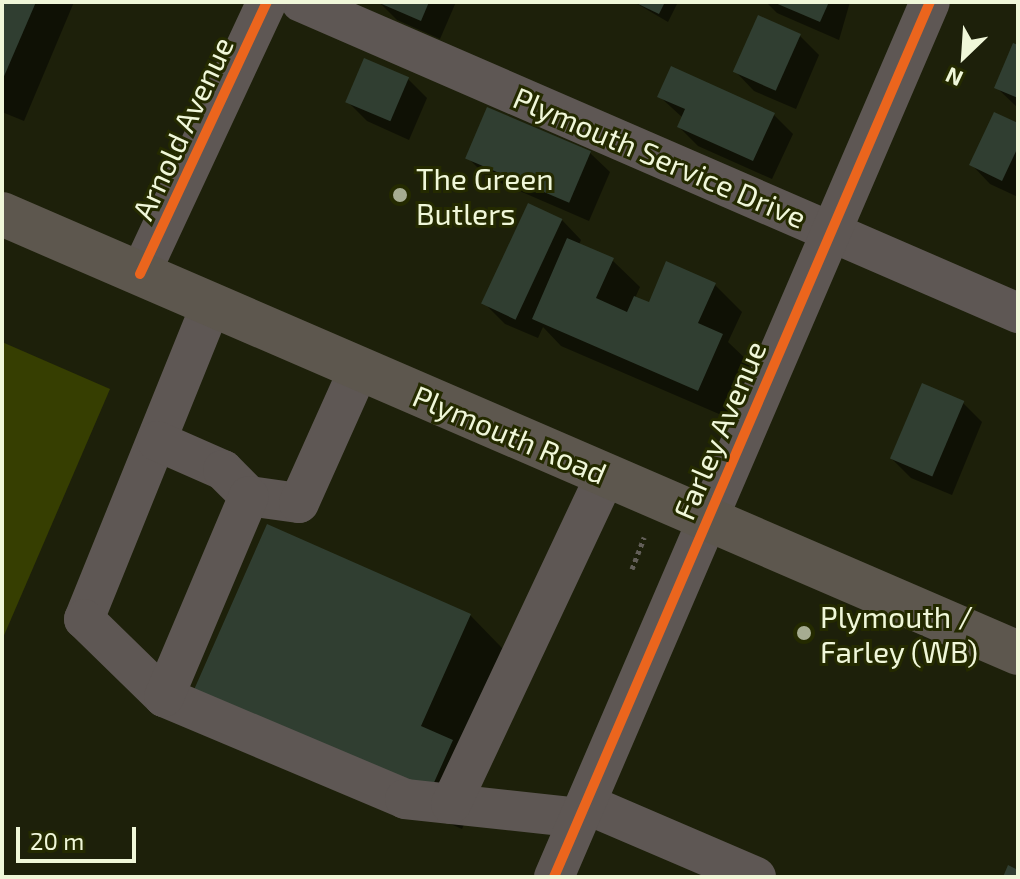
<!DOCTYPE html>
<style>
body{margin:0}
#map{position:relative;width:1020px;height:879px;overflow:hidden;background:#1d200a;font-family:"Exo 2",sans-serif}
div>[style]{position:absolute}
.green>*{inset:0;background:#363e01}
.shadow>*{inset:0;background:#0007}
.building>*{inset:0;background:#303e31;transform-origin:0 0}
.path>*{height:5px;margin-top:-2.5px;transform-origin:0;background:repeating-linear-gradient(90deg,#625e58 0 4px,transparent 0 8px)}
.minor>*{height:40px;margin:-20px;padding:0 20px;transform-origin:20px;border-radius:20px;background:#5e5754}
.major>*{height:44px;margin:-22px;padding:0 22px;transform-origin:22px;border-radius:22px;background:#5d574e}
.cycleway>*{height:10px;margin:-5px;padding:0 5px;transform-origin:5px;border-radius:5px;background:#eb651d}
.dots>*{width:22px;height:22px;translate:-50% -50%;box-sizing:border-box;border:4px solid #242a00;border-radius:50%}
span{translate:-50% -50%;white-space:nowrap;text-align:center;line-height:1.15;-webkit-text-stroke:6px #242a00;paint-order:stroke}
.street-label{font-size:30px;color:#f0f7d9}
.poi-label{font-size:30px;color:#f0f7d9}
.left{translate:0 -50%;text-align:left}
.frame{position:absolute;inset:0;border:4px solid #f0f7d9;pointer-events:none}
.north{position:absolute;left:924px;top:16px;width:80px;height:80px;-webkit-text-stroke:6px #242a00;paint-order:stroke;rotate:205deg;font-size:22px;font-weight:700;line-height:32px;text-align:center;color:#f0f7d9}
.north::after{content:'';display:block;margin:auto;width:28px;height:36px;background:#f0f7d9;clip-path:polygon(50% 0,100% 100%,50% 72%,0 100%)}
.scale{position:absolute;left:16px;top:827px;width:120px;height:36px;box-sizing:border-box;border:4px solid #f0f7d9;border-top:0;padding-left:10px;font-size:24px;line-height:28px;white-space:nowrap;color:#f0f7d9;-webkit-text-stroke:6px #242a00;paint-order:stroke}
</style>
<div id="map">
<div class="green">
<div style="clip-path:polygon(2px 342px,110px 389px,2px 640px)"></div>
</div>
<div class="shadow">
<div style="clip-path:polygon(2px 2px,74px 2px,24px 121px,2px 112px)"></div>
<div style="clip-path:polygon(379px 2px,456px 2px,440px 39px,397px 20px)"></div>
<div style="clip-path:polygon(634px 2px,678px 2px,668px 22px)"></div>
<div style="clip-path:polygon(766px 2px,850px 2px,839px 40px,777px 13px)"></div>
<div style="clip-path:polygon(800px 36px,819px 55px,796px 109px,754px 91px,735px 71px)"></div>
<div style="clip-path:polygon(1018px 47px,1018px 108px,996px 87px)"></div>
<div style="clip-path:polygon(408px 79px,427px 98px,409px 140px,367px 121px,348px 102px)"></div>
<div style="clip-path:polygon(660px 97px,773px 114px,793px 134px,772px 179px,698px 146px,679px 127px,683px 118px)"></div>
<div style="clip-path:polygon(1018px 126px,1018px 197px,990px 184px,971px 164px)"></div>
<div style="clip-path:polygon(590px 153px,610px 172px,589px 221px,487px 177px,468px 158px)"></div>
<div style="clip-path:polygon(562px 220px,581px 240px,579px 245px,612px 260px,640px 287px,635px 298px,650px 304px,714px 284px,742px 312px,728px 342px,750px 363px,726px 417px,561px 346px,543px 327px,538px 338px,505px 324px,486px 305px)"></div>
<div style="clip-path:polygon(963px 403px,982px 422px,952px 495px,911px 478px,892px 459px)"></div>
<div style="clip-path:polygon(470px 615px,503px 649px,485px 776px,462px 829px,229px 726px)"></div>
</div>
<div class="building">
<div style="clip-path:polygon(2px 2px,36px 2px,2px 81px)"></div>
<div style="clip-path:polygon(377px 2px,429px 2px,421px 21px)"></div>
<div style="clip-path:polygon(634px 2px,665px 2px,659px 14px)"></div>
<div style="clip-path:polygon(773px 2px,829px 2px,820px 22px)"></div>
<div style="left:758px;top:15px;width:47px;height:62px;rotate:24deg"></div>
<div style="clip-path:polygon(1013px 43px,1018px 45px,1018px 98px,994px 88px)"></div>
<div style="left:364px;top:58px;width:49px;height:48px;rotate:23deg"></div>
<div style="clip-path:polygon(671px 66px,775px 113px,753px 161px,677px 127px,685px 109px,657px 97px)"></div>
<div style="left:487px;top:107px;width:113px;height:56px;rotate:23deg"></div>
<div style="clip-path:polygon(994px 112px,1018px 123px,1018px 147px,1002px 181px,969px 165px)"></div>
<div style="left:528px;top:203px;width:38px;height:111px;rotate:25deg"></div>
<div style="clip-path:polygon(567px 238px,614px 258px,596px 298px,627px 312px,634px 296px,649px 302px,666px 261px,716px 283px,698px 323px,723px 334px,698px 391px,532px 319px)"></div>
<div style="left:922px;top:383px;width:46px;height:82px;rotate:23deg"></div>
<div style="clip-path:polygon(267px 524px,471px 614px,421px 726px,453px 740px,428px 796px,193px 692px)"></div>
<div style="clip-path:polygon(1008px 865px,1018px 870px,1018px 877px,1003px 877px)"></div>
</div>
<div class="path">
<div style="left:632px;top:569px;width:34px;rotate:-69deg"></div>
</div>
<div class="minor">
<div style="left:301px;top:2px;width:782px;rotate:23.45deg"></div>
<div style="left:140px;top:274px;width:300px;rotate:-65deg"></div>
<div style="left:211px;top:305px;width:339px;rotate:112deg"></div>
<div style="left:84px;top:619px;width:112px;rotate:44.3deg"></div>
<div style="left:164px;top:697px;width:262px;rotate:22.9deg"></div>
<div style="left:405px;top:799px;width:175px;rotate:6.2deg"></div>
<div style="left:157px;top:441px;width:72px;rotate:23.7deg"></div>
<div style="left:223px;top:470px;width:37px;rotate:45deg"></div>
<div style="left:249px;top:496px;width:50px;rotate:8deg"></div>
<div style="left:299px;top:503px;width:147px;rotate:-65.9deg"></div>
<div style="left:164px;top:697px;width:218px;rotate:-67.1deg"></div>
<div style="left:451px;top:804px;width:364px;rotate:-64.8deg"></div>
<div style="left:586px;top:804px;width:185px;rotate:23.2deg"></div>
<div style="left:554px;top:877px;width:952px;rotate:-66.75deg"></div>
</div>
<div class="major">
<div style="left:2px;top:214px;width:1107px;rotate:23.37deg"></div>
</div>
<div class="cycleway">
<div style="left:140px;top:274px;width:300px;rotate:-65deg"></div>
<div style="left:554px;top:877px;width:952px;rotate:-66.75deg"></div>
</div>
<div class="dots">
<div style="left:400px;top:195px;background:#a6ac91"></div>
<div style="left:804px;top:633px;background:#a6ac91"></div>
</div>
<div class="street-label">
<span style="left:182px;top:128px;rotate:-65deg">Arnold Avenue</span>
<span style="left:660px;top:157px;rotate:23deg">Plymouth Service Drive</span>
<span style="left:719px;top:430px;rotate:-67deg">Farley Avenue</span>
<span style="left:510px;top:434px;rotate:23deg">Plymouth Road</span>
</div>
<div class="poi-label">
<span class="left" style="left:416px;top:195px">The Green<br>Butlers</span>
<span class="left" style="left:820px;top:633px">Plymouth /<br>Farley (WB)</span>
</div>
<div class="frame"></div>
<div class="north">N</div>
<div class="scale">20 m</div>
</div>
